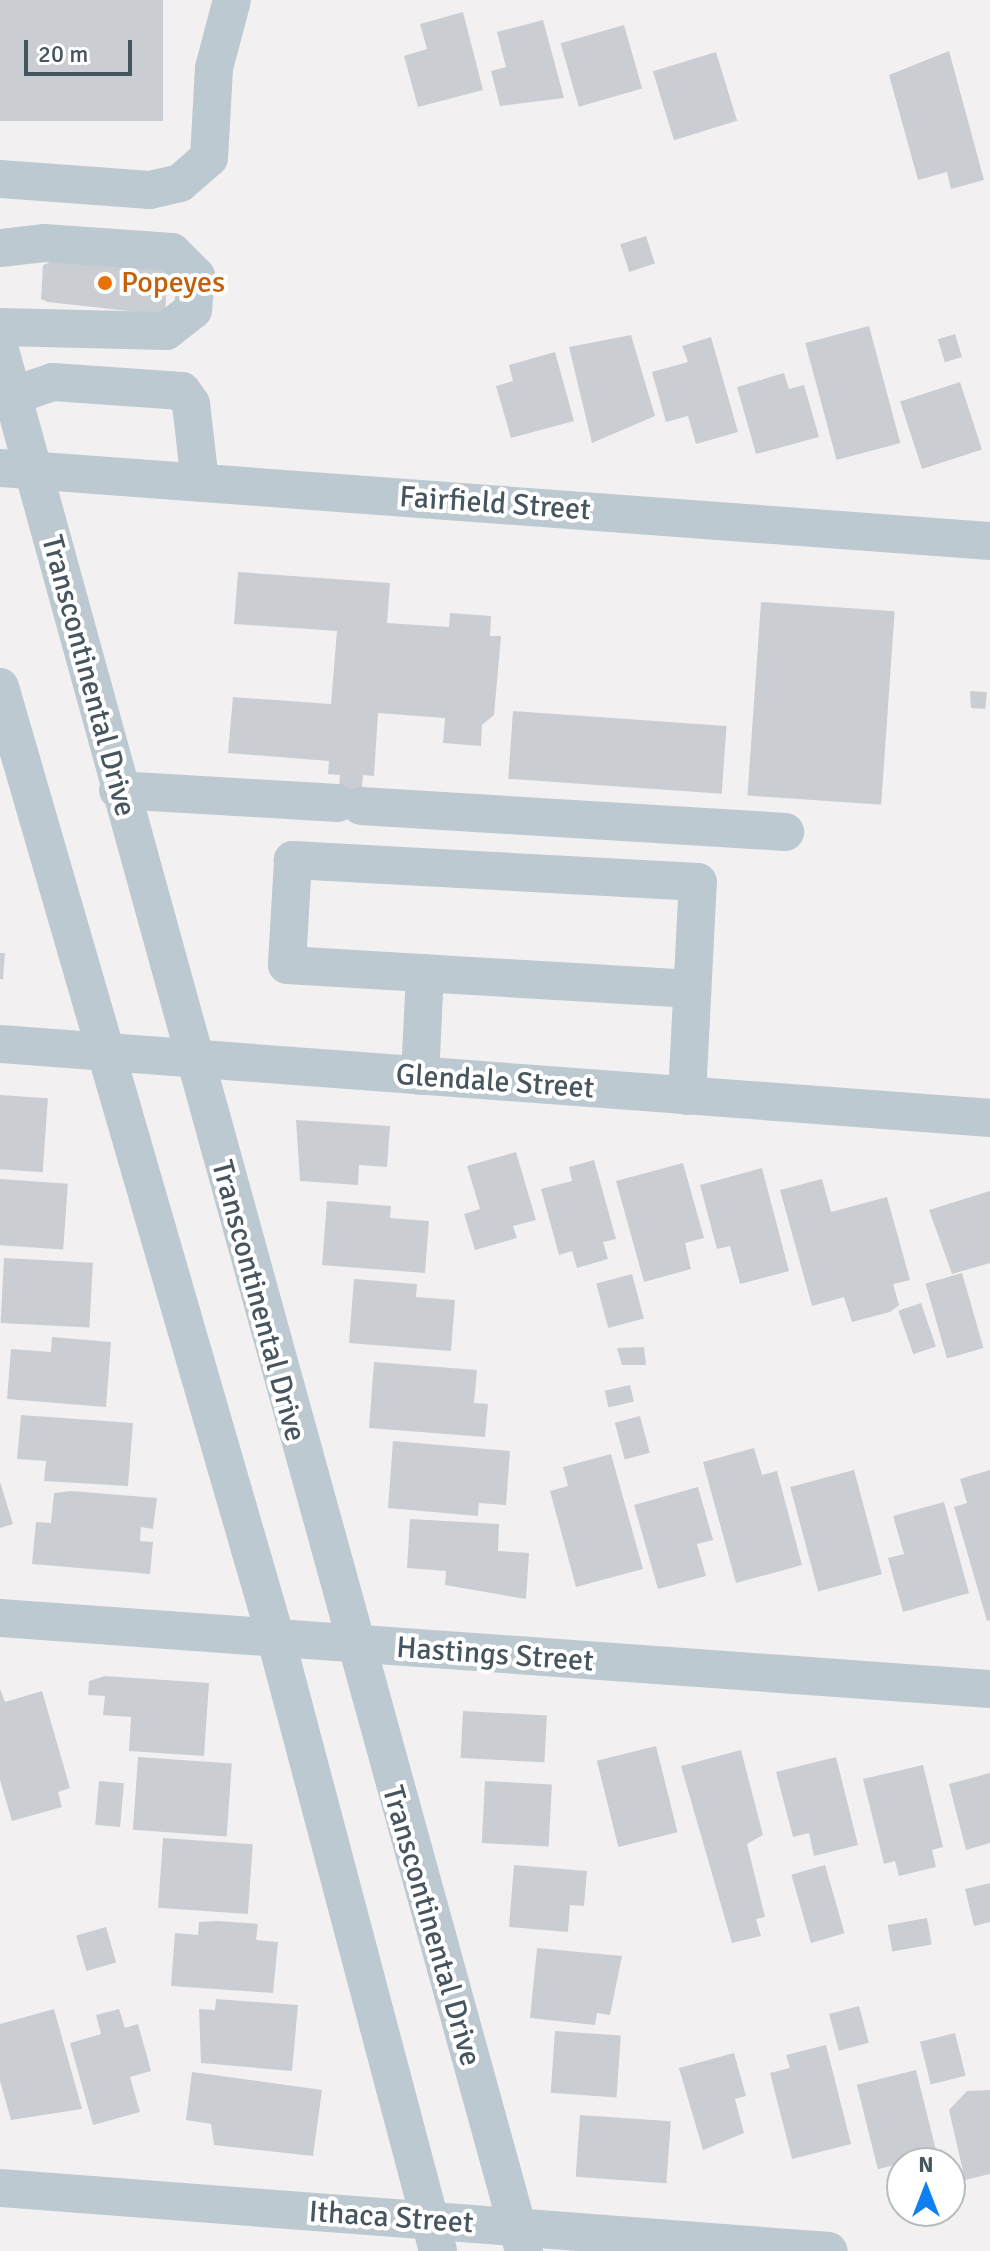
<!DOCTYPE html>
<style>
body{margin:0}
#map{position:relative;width:990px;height:2251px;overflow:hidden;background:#f3f0f1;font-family:Signika,sans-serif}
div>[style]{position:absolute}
.building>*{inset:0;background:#caced3;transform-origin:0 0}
.minor>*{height:38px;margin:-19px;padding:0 19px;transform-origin:19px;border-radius:19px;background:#bdc9d0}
.dots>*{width:22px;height:22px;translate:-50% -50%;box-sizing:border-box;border:4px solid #fff;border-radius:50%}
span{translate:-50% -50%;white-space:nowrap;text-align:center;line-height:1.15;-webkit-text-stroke:8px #fff;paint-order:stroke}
.food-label{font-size:30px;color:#c56008}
.left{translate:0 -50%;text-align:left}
.street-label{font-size:30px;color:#47555f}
.north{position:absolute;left:886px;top:2147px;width:80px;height:80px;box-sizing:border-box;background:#fff;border:2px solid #b5bbbf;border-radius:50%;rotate:0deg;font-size:22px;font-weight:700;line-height:32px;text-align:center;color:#47555f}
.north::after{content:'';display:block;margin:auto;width:28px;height:36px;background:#0e80ef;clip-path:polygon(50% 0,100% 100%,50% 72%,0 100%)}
.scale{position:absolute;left:24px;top:40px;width:108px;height:36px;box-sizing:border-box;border:4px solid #47555f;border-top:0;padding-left:10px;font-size:24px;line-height:28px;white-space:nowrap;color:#47555f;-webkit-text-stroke:6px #fff;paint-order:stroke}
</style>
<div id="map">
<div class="building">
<div style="left:0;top:0;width:163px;height:121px"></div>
<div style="clip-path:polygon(463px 12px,483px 90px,418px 107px,404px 56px,427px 49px,420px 24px)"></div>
<div style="clip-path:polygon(543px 20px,564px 98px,500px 106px,491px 71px,506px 67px,497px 32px)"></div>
<div style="left:624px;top:25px;width:66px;height:66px;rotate:74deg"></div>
<div style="clip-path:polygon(949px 51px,984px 180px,951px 189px,947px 172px,918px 180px,889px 75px)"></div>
<div style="left:716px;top:52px;width:72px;height:66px;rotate:73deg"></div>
<div style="left:646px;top:236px;width:29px;height:27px;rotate:72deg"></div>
<div style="clip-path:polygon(51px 262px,168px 267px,165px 315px,48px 302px,41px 299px,43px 265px)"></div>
<div style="left:869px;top:326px;width:121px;height:66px;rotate:75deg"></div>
<div style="left:955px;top:334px;width:24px;height:18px;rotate:73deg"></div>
<div style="clip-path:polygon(631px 335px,655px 416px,592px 443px,569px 347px)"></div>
<div style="clip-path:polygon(711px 337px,738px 432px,696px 444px,688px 416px,666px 422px,652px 372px,688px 362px,682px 346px)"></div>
<div style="clip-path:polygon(555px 352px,574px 421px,511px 438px,496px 386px,513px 381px,509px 365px)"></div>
<div style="clip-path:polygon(784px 373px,789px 389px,804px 385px,819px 437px,756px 454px,737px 387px)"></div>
<div style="left:960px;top:382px;width:71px;height:63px;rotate:72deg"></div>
<div style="clip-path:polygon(238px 572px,390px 583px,387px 623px,449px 627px,450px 613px,491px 616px,490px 636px,501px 636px,494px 715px,482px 725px,481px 746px,443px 743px,445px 718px,378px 713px,374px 776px,363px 775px,360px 813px,337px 811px,340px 775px,328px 774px,329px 761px,228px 753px,233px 697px,331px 704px,337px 631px,234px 624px)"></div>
<div style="left:761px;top:602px;width:134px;height:194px;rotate:4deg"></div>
<div style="clip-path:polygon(970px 691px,987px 692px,985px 709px,971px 708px)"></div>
<div style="left:513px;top:711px;width:214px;height:68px;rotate:4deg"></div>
<div style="clip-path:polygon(0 953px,5px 953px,3px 979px,0 979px)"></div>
<div style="left:0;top:1095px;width:48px;height:74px;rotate:4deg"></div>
<div style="clip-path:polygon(296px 1120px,390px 1126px,387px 1167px,359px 1165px,358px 1185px,300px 1181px)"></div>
<div style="clip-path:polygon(516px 1152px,536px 1220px,513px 1226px,517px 1238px,475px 1250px,464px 1214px,480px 1209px,467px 1166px)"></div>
<div style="clip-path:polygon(594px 1160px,616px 1239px,603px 1242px,608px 1259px,577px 1268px,572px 1251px,559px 1255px,541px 1189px,572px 1181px,569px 1167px)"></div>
<div style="clip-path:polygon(683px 1163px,704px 1238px,685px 1243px,691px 1269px,644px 1282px,616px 1181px)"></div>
<div style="clip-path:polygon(762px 1168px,789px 1271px,740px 1284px,730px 1246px,717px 1249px,700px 1185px)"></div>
<div style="left:0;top:1179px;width:68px;height:66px;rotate:4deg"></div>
<div style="clip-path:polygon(822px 1179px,831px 1212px,887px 1197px,910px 1280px,893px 1284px,899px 1305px,890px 1312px,852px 1322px,844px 1297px,812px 1306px,780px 1190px)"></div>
<div style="clip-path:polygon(990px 1191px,990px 1263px,952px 1274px,929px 1210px)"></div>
<div style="clip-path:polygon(327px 1201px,391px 1206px,390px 1218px,429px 1221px,425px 1273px,322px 1265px)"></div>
<div style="left:4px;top:1258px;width:89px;height:65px;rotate:3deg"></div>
<div style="left:962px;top:1273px;width:78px;height:38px;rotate:74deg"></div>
<div style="left:632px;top:1274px;width:46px;height:37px;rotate:75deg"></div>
<div style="clip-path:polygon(354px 1279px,417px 1284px,416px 1297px,455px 1300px,451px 1351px,349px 1343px)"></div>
<div style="left:921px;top:1303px;width:46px;height:24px;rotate:71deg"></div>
<div style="clip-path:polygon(52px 1337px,111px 1342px,106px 1407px,7px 1399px,11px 1349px,51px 1352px)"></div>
<div style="clip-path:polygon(644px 1347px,646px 1365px,622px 1365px,617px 1348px)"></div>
<div style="clip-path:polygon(374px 1362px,477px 1370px,474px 1403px,488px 1404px,485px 1437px,369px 1428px)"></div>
<div style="left:630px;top:1385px;width:17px;height:26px;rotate:77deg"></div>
<div style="clip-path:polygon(21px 1415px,133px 1423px,128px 1486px,44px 1481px,46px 1461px,17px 1459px)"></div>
<div style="left:640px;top:1416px;width:38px;height:26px;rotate:75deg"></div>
<div style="clip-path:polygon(393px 1441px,510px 1451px,506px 1505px,479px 1503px,478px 1516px,388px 1508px)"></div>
<div style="clip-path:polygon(754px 1448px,762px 1475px,777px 1471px,802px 1565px,736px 1583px,703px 1462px)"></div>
<div style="clip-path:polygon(611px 1454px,643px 1569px,576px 1587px,550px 1491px,568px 1486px,563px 1467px)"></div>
<div style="left:854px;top:1470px;width:108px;height:66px;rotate:75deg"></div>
<div style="clip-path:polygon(990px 1470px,990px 1620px,987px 1621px,954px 1507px,967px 1503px,960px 1479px)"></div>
<div style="clip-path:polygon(0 1482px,13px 1524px,0 1528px)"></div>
<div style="clip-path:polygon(698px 1487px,713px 1540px,697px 1544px,706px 1576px,658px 1589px,634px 1505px)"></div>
<div style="clip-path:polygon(71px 1491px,157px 1498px,153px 1529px,141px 1527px,140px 1541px,153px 1542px,150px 1574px,32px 1564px,36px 1522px,51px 1523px,54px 1493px)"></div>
<div style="clip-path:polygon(944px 1502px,969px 1593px,903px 1612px,888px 1558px,904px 1554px,893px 1516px)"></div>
<div style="clip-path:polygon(410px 1519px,499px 1524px,498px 1551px,529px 1553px,526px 1599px,445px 1585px,446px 1571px,407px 1568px)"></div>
<div style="clip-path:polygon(105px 1676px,209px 1683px,204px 1756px,129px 1751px,131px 1717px,103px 1715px,105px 1696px,88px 1695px,89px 1681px)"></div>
<div style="clip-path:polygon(0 1689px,5px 1702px,42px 1691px,70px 1788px,58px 1792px,62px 1807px,12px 1821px,0 1780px)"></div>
<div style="left:463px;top:1711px;width:84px;height:47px;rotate:3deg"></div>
<div style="left:656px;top:1746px;width:89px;height:61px;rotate:76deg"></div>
<div style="clip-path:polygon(741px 1750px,763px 1835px,747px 1844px,765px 1917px,756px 1919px,761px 1936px,732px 1943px,681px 1766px)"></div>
<div style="left:138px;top:1757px;width:94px;height:73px;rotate:4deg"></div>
<div style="clip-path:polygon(836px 1757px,858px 1845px,814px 1856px,809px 1833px,793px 1837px,776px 1772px)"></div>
<div style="clip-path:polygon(923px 1765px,943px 1847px,932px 1850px,936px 1867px,899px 1876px,895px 1861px,884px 1864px,863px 1779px)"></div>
<div style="clip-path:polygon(990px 1773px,990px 1843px,966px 1850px,949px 1784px)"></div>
<div style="left:99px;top:1781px;width:25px;height:44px;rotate:5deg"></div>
<div style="left:485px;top:1781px;width:67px;height:62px;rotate:3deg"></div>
<div style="left:163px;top:1838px;width:90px;height:70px;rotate:4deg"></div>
<div style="clip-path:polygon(514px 1865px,587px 1871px,584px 1906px,570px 1905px,568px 1932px,509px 1927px)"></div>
<div style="left:825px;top:1865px;width:71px;height:35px;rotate:74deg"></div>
<div style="clip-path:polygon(990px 1883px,990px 1922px,974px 1926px,965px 1889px)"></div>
<div style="left:927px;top:1918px;width:27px;height:40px;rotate:80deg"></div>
<div style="clip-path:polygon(218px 1921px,258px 1924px,256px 1940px,278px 1942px,273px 1993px,171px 1986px,175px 1933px,198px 1935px,199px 1922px)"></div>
<div style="left:106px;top:1927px;width:37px;height:31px;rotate:74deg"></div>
<div style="clip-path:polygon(537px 1948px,622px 1956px,610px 2015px,597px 2013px,595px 2025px,530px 2018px)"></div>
<div style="clip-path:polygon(216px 1999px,298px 2005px,292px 2071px,201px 2063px,199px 2009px,215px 2010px)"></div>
<div style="left:859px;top:2006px;width:38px;height:31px;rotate:75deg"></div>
<div style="clip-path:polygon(54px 2009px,82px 2109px,11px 2120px,0 2081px,0 2024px)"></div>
<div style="clip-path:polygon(119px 2009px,125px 2028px,138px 2024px,151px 2071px,130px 2077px,140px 2112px,93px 2125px,70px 2043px,101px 2034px,96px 2015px)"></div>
<div style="left:555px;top:2031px;width:66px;height:62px;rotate:4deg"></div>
<div style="left:955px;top:2033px;width:44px;height:36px;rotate:76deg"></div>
<div style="clip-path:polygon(826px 2045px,851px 2144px,792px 2159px,770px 2073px,790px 2068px,786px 2055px)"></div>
<div style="clip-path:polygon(734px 2053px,746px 2096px,735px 2099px,744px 2133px,703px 2150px,679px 2068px)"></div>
<div style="left:916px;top:2070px;width:87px;height:61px;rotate:76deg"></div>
<div style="clip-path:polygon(192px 2072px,322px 2090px,313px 2156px,214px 2145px,211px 2124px,186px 2120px)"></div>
<div style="clip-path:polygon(990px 2090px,990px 2174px,965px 2180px,949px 2110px,967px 2091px)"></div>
<div style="left:580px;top:2115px;width:91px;height:62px;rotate:4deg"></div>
</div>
<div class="minor">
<div style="left:0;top:179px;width:150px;rotate:4.2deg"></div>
<div style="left:150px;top:190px;width:31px;rotate:-13deg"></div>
<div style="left:180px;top:183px;width:38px;rotate:-41deg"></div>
<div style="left:209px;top:158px;width:90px;rotate:-86.8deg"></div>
<div style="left:214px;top:68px;width:70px;rotate:-75.2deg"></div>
<div style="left:0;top:248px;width:44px;rotate:-6.5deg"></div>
<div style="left:44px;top:243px;width:128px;rotate:4deg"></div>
<div style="left:172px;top:252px;width:34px;rotate:45deg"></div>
<div style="left:196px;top:276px;width:34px;rotate:95deg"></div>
<div style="left:193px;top:310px;width:34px;rotate:142deg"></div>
<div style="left:166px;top:331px;width:166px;rotate:-178.6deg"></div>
<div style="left:0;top:350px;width:1972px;rotate:74.59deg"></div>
<div style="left:12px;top:396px;width:43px;rotate:-18.9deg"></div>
<div style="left:53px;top:382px;width:129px;rotate:4deg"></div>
<div style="left:182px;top:391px;width:16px;rotate:55deg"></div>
<div style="left:191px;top:404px;width:79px;rotate:83.4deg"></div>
<div style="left:0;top:468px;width:993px;rotate:4.22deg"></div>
<div style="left:0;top:687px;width:991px;rotate:73.83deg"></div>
<div style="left:276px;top:1639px;width:633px;rotate:75.17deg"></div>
<div style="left:118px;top:790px;width:220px;rotate:3.4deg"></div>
<div style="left:361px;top:806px;width:425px;rotate:3.5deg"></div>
<div style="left:0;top:1044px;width:993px;rotate:4.27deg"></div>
<div style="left:420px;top:1076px;width:103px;rotate:-87.2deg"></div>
<div style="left:687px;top:1096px;width:214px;rotate:-87.1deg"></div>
<div style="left:698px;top:882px;width:406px;rotate:-176.9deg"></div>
<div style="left:293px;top:860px;width:105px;rotate:93.3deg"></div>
<div style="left:287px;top:965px;width:406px;rotate:3.4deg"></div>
<div style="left:0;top:1618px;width:993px;rotate:4.1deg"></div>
<div style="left:0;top:2188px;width:831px;rotate:4.35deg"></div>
</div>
<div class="dots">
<div style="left:105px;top:283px;background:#e8710a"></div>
</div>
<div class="food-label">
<span class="left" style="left:121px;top:283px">Popeyes</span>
</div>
<div class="street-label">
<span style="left:495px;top:504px;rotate:4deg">Fairfield Street</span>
<span style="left:88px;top:676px;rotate:75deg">Transcontinental Drive</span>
<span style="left:495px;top:1082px;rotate:4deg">Glendale Street</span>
<span style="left:258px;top:1301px;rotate:75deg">Transcontinental Drive</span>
<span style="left:495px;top:1655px;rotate:4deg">Hastings Street</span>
<span style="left:431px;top:1926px;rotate:74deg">Transcontinental Drive</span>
<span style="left:391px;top:2218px;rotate:4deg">Ithaca Street</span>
</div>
<div class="north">N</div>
<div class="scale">20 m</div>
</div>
